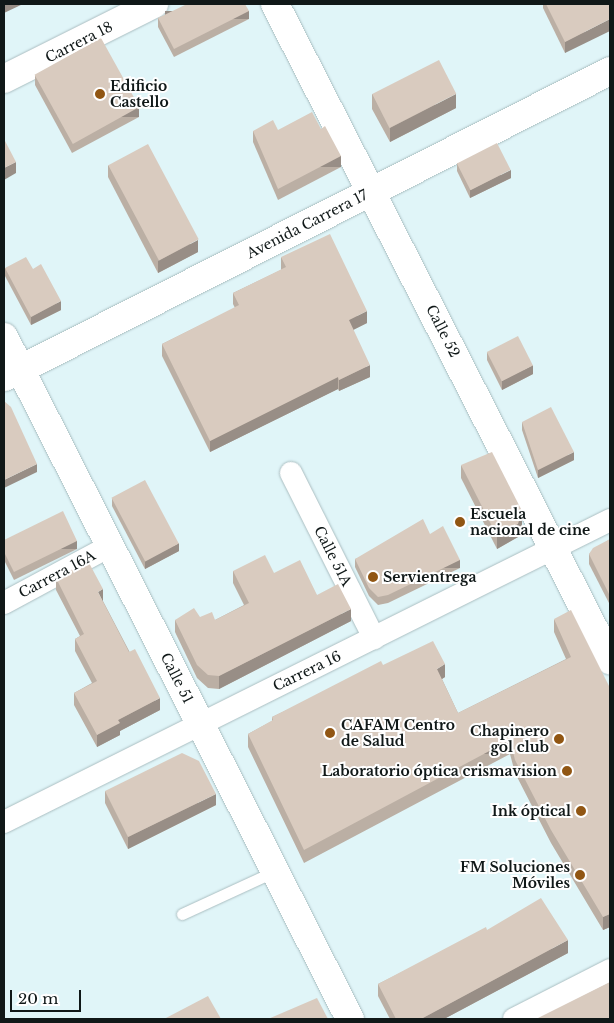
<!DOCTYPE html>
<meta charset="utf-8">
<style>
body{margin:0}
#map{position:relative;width:614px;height:1023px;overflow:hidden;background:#e0f5f8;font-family:"Libre Baskerville",serif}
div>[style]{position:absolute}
.roads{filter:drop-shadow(0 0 1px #aabec1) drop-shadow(0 0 1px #aabec1)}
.lane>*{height:11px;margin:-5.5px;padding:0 5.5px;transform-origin:5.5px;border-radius:5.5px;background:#fff}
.street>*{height:22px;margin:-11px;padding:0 11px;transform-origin:11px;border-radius:11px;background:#fff}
.secondary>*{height:28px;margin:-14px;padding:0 14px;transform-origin:14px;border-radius:14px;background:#fff}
.wall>*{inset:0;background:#bbafa4}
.shaded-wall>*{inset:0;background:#988e86;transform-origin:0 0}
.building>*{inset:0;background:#d9cbbf;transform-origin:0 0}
.dots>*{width:14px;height:14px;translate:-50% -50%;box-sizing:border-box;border:2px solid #fff;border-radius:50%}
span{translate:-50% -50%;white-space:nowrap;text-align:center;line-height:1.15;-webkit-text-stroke:4px #fff;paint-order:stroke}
.street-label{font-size:14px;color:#101818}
.poi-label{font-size:14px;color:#101818;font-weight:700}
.left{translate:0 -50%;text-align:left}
.right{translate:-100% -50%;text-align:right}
.frame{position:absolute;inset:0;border:5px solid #101818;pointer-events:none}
.scale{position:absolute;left:10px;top:990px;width:71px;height:22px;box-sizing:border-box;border:2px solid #101818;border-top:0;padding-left:6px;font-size:15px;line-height:18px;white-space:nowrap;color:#101818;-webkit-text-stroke:4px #fff;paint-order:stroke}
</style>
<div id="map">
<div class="roads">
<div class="lane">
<div style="left:182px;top:914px;width:102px;rotate:-24.8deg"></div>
</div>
<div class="street">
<div style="left:291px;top:473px;width:185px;rotate:63.3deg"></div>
<div style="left:4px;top:603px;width:120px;rotate:-28.3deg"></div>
<div style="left:4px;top:822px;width:677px;rotate:-26.49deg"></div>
<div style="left:514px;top:1019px;width:108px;rotate:-27deg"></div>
</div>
<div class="secondary">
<div style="left:275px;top:4px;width:737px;rotate:62.95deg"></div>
<div style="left:4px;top:79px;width:168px;rotate:-26.6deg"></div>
<div style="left:4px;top:337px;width:765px;rotate:63.1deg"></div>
<div style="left:5px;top:377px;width:678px;rotate:-26.83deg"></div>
</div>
</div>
<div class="wall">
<div style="clip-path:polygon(543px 4px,610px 4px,565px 53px,543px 8px)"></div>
<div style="clip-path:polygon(158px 18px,249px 19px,174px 57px,158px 27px)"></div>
<div style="clip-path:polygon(35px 75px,139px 117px,72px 153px,35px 85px)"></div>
<div style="clip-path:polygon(372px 94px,456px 108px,390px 142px,372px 109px)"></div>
<div style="clip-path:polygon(278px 130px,341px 167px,278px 200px,253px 142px,253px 131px)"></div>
<div style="clip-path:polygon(457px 163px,511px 178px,470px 198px,457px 171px)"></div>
<div style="clip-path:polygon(108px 165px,198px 252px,158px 273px,108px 177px)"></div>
<div style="clip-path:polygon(281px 257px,367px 323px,353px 330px,370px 377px,339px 391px,338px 389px,210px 452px,162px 356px,162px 344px,235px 308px,233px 304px,233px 293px,281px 270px)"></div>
<div style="clip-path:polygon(5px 268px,33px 269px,61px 310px,31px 325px,5px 276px)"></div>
<div style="clip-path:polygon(487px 352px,533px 374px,502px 390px,487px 360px)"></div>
<div style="clip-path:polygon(522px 422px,574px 460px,538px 478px,522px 430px)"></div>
<div style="clip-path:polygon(461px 465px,522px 524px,518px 537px,497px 549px,461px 478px)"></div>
<div style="clip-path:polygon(112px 498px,179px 551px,145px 569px,112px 506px)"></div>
<div style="clip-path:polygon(430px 534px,460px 568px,388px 603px,378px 605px,369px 596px,355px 567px,355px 559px)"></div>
<div style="clip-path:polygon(610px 539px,610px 605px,589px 564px,589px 554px)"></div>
<div style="clip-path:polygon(4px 540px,77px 549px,14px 580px,4px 560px)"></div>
<div style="clip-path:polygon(233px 571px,274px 573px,317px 595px,351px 621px,219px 689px,208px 688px,197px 678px,175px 632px,175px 620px,200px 617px,215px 620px,244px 605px,233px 583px)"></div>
<div style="clip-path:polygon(56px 578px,103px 601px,160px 710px,120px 731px,120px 735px,97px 747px,74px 705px,74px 693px,92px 683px,75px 651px,75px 639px,80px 636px,56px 590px)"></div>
<div style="clip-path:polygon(554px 619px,610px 688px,610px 927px,603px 930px,551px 843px,515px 773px,510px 754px,304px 863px,248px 747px,248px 734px,272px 721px,272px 717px,383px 665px,445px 677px,442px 679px,458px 713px,566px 659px,554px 632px)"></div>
<div style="clip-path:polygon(105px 791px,216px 805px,128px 849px,105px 803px)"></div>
<div style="clip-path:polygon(487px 930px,568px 953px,444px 1019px,390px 1019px,378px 996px,378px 984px)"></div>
</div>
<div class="shaded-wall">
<div style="clip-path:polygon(4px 4px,23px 4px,4px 13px)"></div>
<div style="left:249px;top:11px;width:8px;height:84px;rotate:90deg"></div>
<div style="clip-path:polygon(610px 19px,610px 31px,565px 53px,565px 42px)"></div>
<div style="clip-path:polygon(456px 94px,456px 108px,390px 142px,390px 128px)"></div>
<div style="left:139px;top:107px;width:10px;height:76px;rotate:90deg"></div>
<div style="left:341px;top:156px;width:11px;height:71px;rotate:90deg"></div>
<div style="clip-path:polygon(16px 162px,16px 173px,4px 180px,4px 168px)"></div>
<div style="clip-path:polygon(511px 170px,511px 178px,470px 198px,470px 190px)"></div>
<div style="clip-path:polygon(198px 240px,198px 252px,158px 273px,158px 261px)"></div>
<div style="clip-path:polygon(61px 301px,61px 310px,31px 325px,31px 317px)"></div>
<div style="clip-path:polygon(367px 311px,367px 323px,349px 332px,349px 320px)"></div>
<div style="clip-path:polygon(370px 365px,370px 377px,339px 391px,339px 380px)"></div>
<div style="clip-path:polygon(533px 365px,533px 374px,502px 390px,502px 381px)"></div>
<div style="clip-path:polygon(338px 377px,338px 389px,210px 452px,210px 441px)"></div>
<div style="clip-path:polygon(574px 452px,574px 460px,538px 478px,538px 470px)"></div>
<div style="clip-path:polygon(37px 464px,37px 472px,4px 488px,4px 480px)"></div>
<div style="clip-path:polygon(522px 511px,522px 524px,518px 537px,497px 549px,497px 536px)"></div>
<div style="left:77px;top:541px;width:8px;height:70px;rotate:90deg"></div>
<div style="clip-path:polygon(179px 543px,179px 551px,145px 569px,145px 561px)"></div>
<div style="left:460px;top:560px;width:8px;height:80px;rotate:90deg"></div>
<div style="clip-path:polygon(103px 589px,103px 602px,98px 592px)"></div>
<div style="clip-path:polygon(351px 609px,351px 621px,219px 689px,219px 676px)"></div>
<div style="clip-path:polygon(445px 664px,445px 677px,437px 682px,437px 669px)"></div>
<div style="clip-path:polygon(160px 698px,160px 710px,120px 731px,120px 735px,97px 747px,97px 735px,118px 720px)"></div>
<div style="left:510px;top:740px;width:14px;height:234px;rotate:90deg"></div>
<div style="clip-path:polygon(216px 794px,216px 805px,128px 849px,128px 837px)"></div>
<div style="clip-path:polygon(610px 914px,610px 927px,603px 930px,603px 917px)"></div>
<div style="clip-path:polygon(568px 940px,568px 953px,444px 1019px,421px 1019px)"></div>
</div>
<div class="building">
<div style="clip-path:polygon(187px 4px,245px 4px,249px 11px,174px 49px,158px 18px)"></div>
<div style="clip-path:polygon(546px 4px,610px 4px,610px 19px,565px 42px)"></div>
<div style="left:101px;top:38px;width:79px;height:76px;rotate:61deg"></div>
<div style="left:439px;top:60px;width:38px;height:75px;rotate:63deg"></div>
<div style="clip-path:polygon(312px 112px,321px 129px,325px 126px,341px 156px,278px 189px,253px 131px,273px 120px,278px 130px)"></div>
<div style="clip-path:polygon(4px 139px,16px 162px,4px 168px)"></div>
<div style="left:497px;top:143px;width:30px;height:45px;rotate:63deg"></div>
<div style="left:148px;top:144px;width:108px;height:45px;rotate:62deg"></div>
<div style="clip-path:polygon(330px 234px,367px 311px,349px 320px,370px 365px,339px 380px,338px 377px,210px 441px,162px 344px,239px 305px,233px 293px,286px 267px,281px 257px)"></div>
<div style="clip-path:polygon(26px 257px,33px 269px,41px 264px,61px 301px,31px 317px,5px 268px)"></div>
<div style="left:518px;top:336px;width:33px;height:35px;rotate:63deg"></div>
<div style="clip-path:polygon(4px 401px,11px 407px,37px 464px,4px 480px)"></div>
<div style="clip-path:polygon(551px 407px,574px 452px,538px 470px,522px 422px)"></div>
<div style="clip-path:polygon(492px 452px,522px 511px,518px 524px,497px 536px,461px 465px)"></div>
<div style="left:145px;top:480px;width:72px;height:38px;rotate:62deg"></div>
<div style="clip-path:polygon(63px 511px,77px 541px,14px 572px,4px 552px,4px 540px)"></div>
<div style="clip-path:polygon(423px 519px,430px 534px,443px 526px,460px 560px,388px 595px,378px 597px,369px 588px,355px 559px)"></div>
<div style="clip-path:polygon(610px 539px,610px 596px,589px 554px,593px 548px)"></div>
<div style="clip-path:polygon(265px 555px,274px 573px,300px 560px,317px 595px,338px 584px,351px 609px,219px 676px,208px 675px,197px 665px,175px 620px,194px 608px,200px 617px,212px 612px,215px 620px,249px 603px,233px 571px)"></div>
<div style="clip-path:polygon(88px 561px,103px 589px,98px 592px,129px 652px,135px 649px,160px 698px,118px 720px,120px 723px,97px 735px,74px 693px,97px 681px,75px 639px,84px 634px,56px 578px)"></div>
<div style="clip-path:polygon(571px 610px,610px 688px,610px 914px,603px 917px,551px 830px,515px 760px,510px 740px,304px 850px,248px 734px,273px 720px,272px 717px,381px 661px,383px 665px,433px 641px,445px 664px,437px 669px,458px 713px,571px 657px,554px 619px)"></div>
<div style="clip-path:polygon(182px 753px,199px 761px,216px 794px,128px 837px,105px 791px)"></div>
<div style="clip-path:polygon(541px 898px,568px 940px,421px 1019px,396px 1019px,378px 984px,486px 927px,487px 930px)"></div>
<div style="clip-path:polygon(610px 982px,610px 1019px,536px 1019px)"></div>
<div style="clip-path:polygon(208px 996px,221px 1019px,164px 1019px)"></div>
<div style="clip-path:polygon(317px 998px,328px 1019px,268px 1019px)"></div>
</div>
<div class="dots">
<div style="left:100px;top:94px;background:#915613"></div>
<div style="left:460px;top:522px;background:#915613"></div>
<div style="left:373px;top:577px;background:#915613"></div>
<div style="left:330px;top:733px;background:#915613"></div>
<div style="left:559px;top:739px;background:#915613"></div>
<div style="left:567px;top:771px;background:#915613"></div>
<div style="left:581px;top:811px;background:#915613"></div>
<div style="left:580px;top:875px;background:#915613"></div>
</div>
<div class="street-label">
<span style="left:79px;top:42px;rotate:-27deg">Carrera 18</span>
<span style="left:307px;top:224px;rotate:-27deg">Avenida Carrera 17</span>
<span style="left:443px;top:331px;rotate:63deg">Calle 52</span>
<span style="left:333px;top:556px;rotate:63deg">Calle 51A</span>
<span style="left:57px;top:574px;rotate:-28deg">Carrera 16A</span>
<span style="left:307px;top:671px;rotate:-26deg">Carrera 16</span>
<span style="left:177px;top:678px;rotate:63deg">Calle 51</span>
</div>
<div class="poi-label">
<span class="left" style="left:110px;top:94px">Edificio<br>Castello</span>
<span class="left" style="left:470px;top:522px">Escuela<br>nacional de cine</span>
<span class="left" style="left:383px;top:577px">Servientrega</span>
<span class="left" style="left:341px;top:733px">CAFAM Centro<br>de Salud</span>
<span class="right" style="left:549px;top:739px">Chapinero<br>gol club</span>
<span class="right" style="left:557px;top:771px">Laboratorio óptica crismavision</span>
<span class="right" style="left:571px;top:811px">Ink óptical</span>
<span class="right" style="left:570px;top:875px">FM Soluciones<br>Móviles</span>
</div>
<div class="frame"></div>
<div class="scale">20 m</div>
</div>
